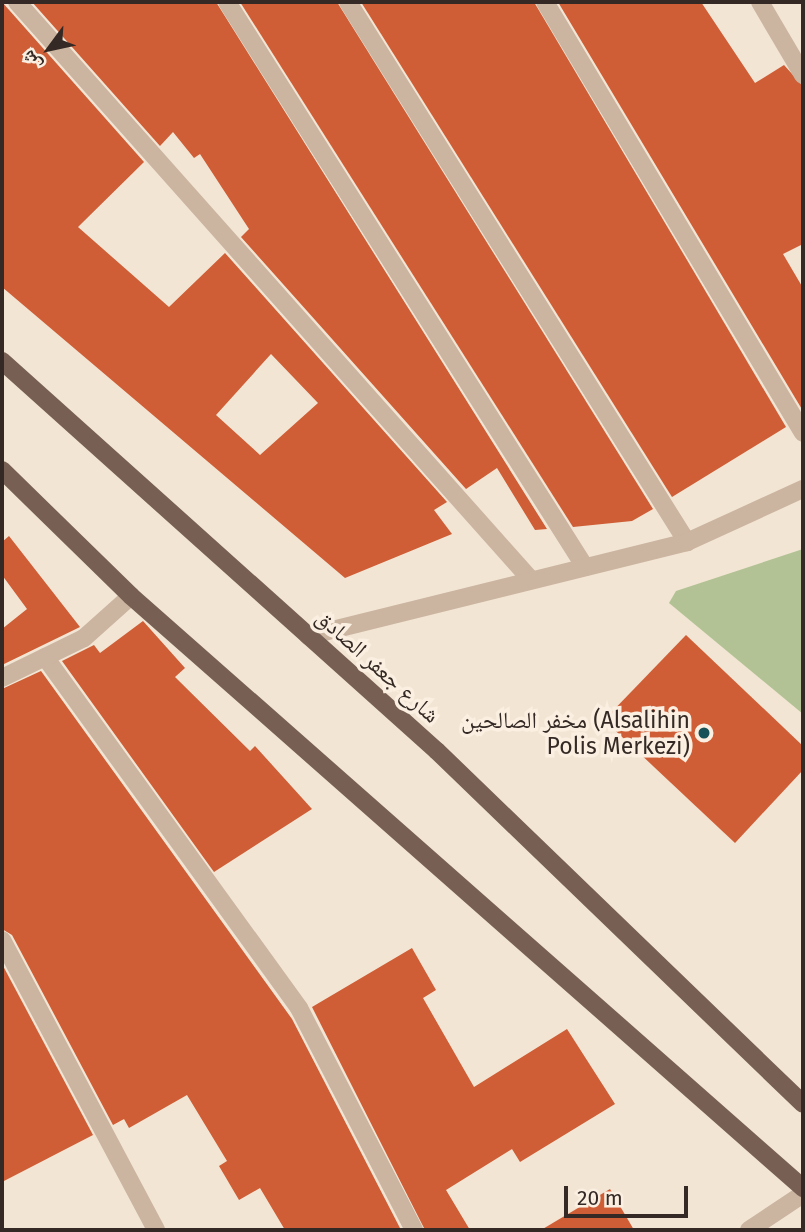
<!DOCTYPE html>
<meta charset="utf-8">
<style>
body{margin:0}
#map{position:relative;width:805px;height:1232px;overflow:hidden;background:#f2e5d4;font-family:"Fira Sans","Noto Naskh Arabic",sans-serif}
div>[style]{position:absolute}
.green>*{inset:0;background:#b2c294}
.building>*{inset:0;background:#cf5d35}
.pedestrian>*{height:18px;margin:-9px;padding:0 9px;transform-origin:9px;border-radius:9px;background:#cbb4a0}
.minor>*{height:18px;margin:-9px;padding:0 9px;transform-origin:9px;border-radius:9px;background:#cbb4a0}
.primary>*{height:18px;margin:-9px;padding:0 9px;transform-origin:9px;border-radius:9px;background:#776053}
.dots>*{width:19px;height:19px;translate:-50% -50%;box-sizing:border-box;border:4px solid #faefe0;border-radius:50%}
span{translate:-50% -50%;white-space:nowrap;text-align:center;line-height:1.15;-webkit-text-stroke:7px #faefe0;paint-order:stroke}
.street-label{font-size:23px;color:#342924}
.poi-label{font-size:23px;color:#342924}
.right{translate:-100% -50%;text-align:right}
.frame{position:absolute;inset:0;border:4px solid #342924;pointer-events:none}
.north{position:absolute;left:14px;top:14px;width:70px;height:70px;-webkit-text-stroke:5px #faefe0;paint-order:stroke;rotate:237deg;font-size:19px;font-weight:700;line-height:28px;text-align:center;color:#342924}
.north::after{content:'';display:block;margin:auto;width:24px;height:32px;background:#342924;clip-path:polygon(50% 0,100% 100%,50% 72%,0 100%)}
.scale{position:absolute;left:564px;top:1186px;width:124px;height:32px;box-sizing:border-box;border:4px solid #342924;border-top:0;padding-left:9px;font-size:21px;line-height:24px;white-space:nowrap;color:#342924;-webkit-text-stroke:5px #faefe0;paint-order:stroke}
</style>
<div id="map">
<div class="green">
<div style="clip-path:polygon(803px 549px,803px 714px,669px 603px,676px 591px)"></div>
</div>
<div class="building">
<div style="clip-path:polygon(evenodd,2px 2px,144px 162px,78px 227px,169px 307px,225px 253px,447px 502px,434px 510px,452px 534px,345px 578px,2px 287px,2px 2px,271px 354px,318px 403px,260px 455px,216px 415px,271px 354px)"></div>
<div style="clip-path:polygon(32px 2px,216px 2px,547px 529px,535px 530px,497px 468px,466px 489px,241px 237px,249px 229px,200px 154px,194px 158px,173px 132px,160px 146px)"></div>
<div style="clip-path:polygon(240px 2px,337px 2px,653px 509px,632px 521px,573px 527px)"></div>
<div style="clip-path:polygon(361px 2px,534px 2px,786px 427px,672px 497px)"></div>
<div style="clip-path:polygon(558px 2px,701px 2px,755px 83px,784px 65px,803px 86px,803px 244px,783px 254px,803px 288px,803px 411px)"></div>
<div style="clip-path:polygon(9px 536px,80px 627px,2px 665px,2px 629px,27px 609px,2px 575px,2px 542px)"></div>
<div style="clip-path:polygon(143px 621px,185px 668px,175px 677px,250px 751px,255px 746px,312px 809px,214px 872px,62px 661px,94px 645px,100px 653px)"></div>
<div style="clip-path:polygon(686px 635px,803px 746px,803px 770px,735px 843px,604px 720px)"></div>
<div style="clip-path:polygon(41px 671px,292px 1019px,401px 1230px,285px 1230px,260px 1188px,239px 1200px,219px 1166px,227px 1161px,187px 1095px,129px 1128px,124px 1119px,113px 1125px,12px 935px,2px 929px,2px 689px)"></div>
<div style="clip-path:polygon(412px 948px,436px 990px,423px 998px,474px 1087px,567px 1029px,615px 1104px,520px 1162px,512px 1149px,446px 1190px,470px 1230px,425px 1230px,312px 1007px)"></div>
<div style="clip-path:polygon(2px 964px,93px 1135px,2px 1182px)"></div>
<div style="clip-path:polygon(610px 1189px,634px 1230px,541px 1230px)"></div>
</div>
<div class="pedestrian">
<div style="left:227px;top:2px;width:669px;rotate:57.64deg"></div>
</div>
<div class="minor">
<div style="left:17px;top:2px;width:773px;rotate:48.35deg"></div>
<div style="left:348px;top:2px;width:638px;rotate:57.88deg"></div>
<div style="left:545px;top:2px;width:502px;rotate:59.09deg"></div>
<div style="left:760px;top:2px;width:85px;rotate:59.5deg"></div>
<div style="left:308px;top:636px;width:390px;rotate:-13.9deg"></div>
<div style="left:687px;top:542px;width:128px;rotate:-24.6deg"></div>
<div style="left:45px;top:657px;width:433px;rotate:54.1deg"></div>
<div style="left:299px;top:1008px;width:250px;rotate:62.6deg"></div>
<div style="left:2px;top:678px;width:91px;rotate:-26deg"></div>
<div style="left:84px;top:638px;width:63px;rotate:-41.8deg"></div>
<div style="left:2px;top:940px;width:328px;rotate:62deg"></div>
<div style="left:749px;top:1230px;width:65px;rotate:-33.7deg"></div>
</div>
<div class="primary">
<div style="left:2px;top:361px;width:584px;rotate:41.88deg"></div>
<div style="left:437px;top:751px;width:508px;rotate:43.96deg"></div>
<div style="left:2px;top:470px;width:180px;rotate:44.3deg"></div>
<div style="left:131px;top:596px;width:896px;rotate:41.38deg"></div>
</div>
<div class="dots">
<div style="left:704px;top:733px;background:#175258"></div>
</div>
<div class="street-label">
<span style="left:378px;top:666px;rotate:42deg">شارع جعفر الصادق</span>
</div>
<div class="poi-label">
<span class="right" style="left:690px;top:733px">مخفر الصالحين (Alsalihin<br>Polis Merkezi)</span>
</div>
<div class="frame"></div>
<div class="north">ش</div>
<div class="scale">20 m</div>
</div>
